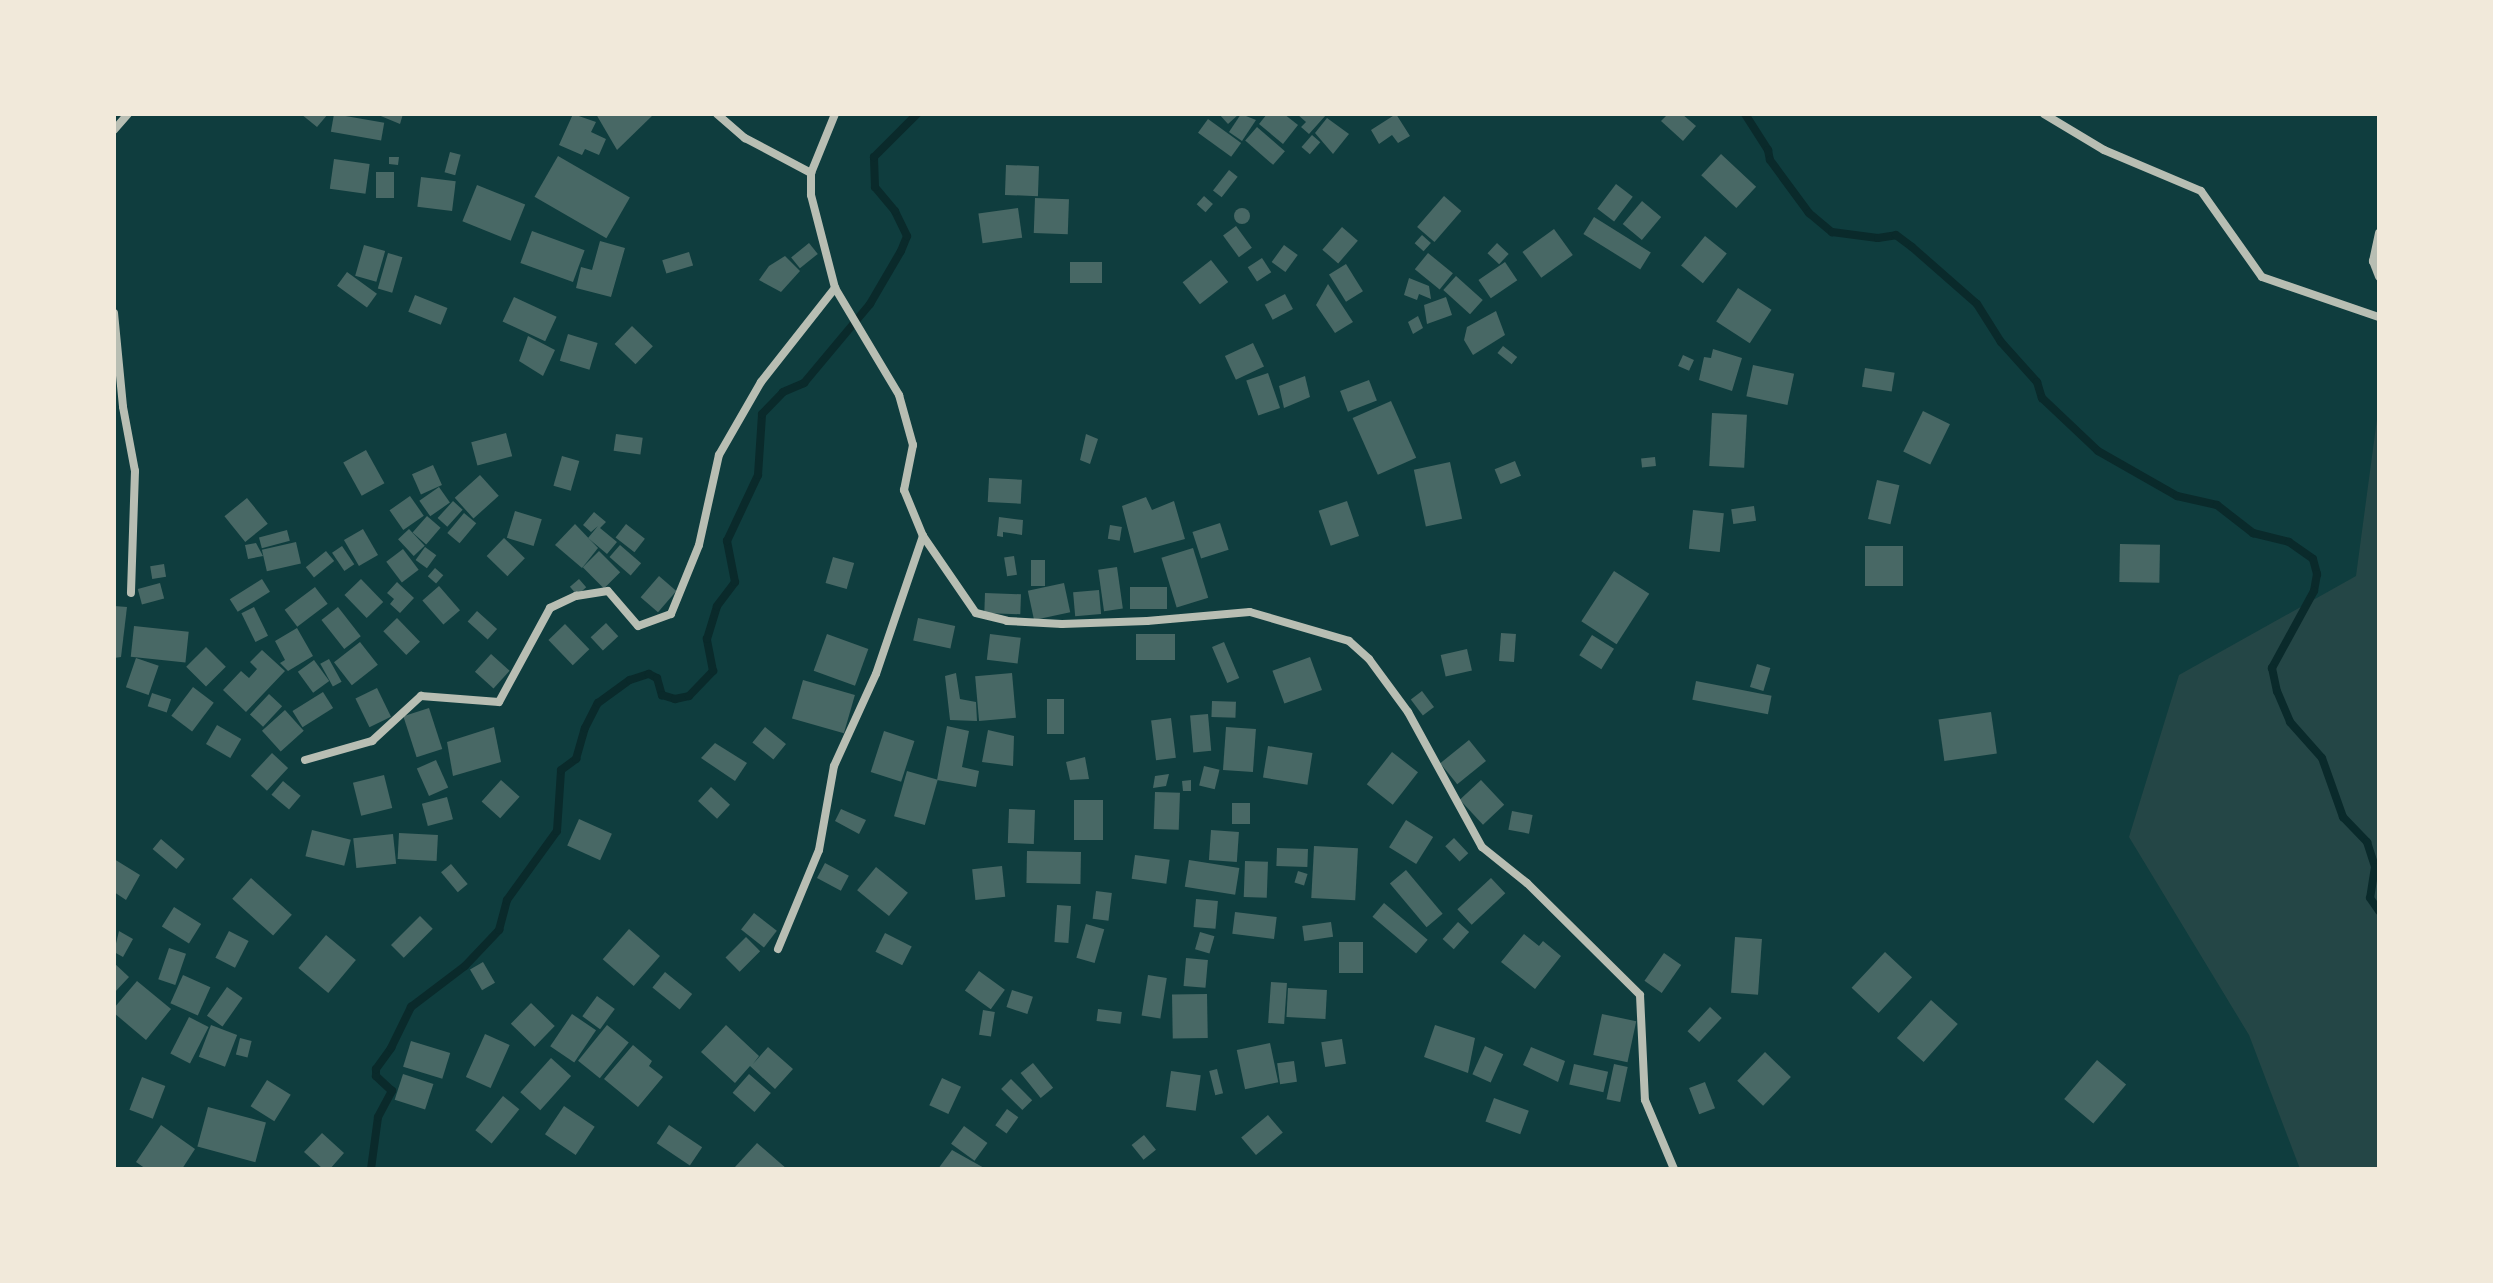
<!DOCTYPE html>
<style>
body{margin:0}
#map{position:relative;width:2493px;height:1283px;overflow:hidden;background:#0f3d3e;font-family:"Times New Roman",serif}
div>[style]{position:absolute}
.green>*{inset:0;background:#244646}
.stream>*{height:8px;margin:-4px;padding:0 4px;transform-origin:4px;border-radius:4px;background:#0a2a2b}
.building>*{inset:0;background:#486865;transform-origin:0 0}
.round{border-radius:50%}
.minor>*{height:8px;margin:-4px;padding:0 4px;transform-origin:4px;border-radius:4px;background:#b8beb3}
span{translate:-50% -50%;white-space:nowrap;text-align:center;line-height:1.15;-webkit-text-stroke:6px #f1e9da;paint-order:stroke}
.frame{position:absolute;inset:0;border:116px solid #f1e9da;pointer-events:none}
</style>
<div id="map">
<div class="green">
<div style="clip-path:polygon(2379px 404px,2379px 1169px,2300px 1169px,2249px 1035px,2129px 837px,2179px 675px,2356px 576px)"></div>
</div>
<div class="stream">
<div style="left:1745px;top:114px;width:43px;rotate:57.4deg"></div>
<div style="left:1768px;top:150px;width:10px;rotate:79deg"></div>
<div style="left:1770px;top:160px;width:66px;rotate:53.7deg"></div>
<div style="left:1809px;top:213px;width:30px;rotate:40deg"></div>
<div style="left:1832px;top:232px;width:46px;rotate:7.4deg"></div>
<div style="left:1878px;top:238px;width:18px;rotate:-9deg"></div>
<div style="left:1896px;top:235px;width:20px;rotate:37deg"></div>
<div style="left:1912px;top:247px;width:86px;rotate:41.2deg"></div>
<div style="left:1977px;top:304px;width:45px;rotate:57.7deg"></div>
<div style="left:2001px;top:342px;width:54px;rotate:48deg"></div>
<div style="left:2037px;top:382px;width:17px;rotate:73deg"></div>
<div style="left:2042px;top:398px;width:77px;rotate:43.4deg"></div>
<div style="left:2098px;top:451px;width:91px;rotate:29.7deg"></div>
<div style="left:2177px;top:496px;width:41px;rotate:12.7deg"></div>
<div style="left:2217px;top:505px;width:46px;rotate:37.9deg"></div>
<div style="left:2253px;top:533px;width:37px;rotate:14deg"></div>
<div style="left:2289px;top:542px;width:29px;rotate:35deg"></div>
<div style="left:2313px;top:559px;width:16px;rotate:75deg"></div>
<div style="left:2317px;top:574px;width:17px;rotate:100deg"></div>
<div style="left:2314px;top:591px;width:88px;rotate:118.6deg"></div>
<div style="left:2272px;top:668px;width:24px;rotate:78deg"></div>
<div style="left:2277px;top:691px;width:34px;rotate:67deg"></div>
<div style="left:2290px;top:722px;width:48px;rotate:48.4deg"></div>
<div style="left:2322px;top:758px;width:63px;rotate:70.4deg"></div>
<div style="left:2343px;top:817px;width:35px;rotate:46deg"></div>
<div style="left:2367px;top:842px;width:26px;rotate:72deg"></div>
<div style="left:2375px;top:867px;width:31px;rotate:99deg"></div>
<div style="left:2370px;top:898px;width:16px;rotate:55deg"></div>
<div style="left:371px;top:1169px;width:52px;rotate:-82.3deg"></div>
<div style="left:378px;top:1117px;width:30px;rotate:-62deg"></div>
<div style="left:392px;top:1091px;width:22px;rotate:-137deg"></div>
<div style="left:376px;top:1076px;width:7px;rotate:-90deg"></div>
<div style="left:376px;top:1069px;width:26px;rotate:-54deg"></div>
<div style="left:391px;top:1048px;width:46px;rotate:-64deg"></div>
<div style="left:411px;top:1007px;width:68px;rotate:-37.2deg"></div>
<div style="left:465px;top:966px;width:50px;rotate:-46.6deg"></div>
<div style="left:499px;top:930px;width:31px;rotate:-75deg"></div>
<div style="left:507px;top:900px;width:85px;rotate:-54.1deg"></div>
<div style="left:557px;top:831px;width:61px;rotate:-86.2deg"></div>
<div style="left:561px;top:770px;width:19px;rotate:-36deg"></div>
<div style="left:576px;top:759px;width:32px;rotate:-74deg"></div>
<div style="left:585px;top:728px;width:28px;rotate:-63deg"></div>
<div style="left:598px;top:703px;width:39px;rotate:-36deg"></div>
<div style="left:630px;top:680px;width:20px;rotate:-18deg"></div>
<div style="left:649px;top:674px;width:9px;rotate:27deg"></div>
<div style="left:657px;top:678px;width:18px;rotate:74deg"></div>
<div style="left:662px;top:695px;width:14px;rotate:17deg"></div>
<div style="left:675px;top:699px;width:14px;rotate:-12deg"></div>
<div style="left:689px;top:696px;width:35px;rotate:-46deg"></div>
<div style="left:713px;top:671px;width:33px;rotate:-101deg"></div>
<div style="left:707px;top:639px;width:34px;rotate:-73deg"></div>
<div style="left:717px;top:606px;width:30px;rotate:-53deg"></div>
<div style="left:735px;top:582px;width:42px;rotate:-101deg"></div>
<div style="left:727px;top:541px;width:73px;rotate:-64.8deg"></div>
<div style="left:758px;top:475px;width:61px;rotate:-86.2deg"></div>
<div style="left:762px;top:414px;width:30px;rotate:-46deg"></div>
<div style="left:783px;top:392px;width:23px;rotate:-23deg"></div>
<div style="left:804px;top:383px;width:103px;rotate:-50.1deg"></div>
<div style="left:870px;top:304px;width:61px;rotate:-59.7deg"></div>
<div style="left:901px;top:251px;width:16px;rotate:-68deg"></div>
<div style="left:907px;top:236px;width:28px;rotate:-116deg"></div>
<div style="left:895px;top:211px;width:31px;rotate:-130deg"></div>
<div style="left:875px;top:187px;width:30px;rotate:-92deg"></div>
<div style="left:874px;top:157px;width:61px;rotate:-45deg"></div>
</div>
<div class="building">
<div style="clip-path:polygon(301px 114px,328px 114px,317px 127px)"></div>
<div style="left:334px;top:114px;width:51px;height:18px;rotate:10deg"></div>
<div style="clip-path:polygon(376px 114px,403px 114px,400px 124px)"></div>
<div style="clip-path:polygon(573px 114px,596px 122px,591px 132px,606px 139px,599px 155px,585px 149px,582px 155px,559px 145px)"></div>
<div style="clip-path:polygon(596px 114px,654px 114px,617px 150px)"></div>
<div style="clip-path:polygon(1219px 114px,1239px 114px,1228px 124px)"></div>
<div style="clip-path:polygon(1241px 114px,1256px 120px,1242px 141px,1229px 132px)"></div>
<div style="clip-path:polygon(1267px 114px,1284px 114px,1298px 125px,1283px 144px,1259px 124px)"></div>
<div style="clip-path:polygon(1297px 114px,1324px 114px,1326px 115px,1309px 134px,1301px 127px,1306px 122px)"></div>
<div style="clip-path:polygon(1396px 114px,1410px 136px,1398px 143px,1392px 135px,1379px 144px,1371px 130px)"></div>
<div style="clip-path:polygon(1668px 114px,1682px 114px,1696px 126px,1683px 141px,1661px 121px)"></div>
<div style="clip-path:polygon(1327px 118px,1349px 134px,1333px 154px,1315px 133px)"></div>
<div style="left:1208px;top:119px;width:41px;height:17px;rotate:36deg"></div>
<div style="left:1257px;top:127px;width:37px;height:18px;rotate:41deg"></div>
<div style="left:1312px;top:135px;width:11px;height:16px;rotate:41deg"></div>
<div style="left:450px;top:152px;width:11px;height:21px;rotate:15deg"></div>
<div style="left:1721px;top:154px;width:48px;height:29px;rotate:43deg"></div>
<div style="left:558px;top:156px;width:83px;height:47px;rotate:30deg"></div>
<div style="clip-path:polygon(389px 157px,399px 157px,398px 165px,389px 164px)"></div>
<div style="left:334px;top:159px;width:36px;height:30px;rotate:8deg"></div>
<div style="left:1006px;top:165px;width:33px;height:30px;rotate:2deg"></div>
<div style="left:1229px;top:170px;width:11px;height:26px;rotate:38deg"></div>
<div style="left:376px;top:172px;width:18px;height:26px"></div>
<div style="left:421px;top:177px;width:35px;height:30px;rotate:7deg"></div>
<div style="left:1616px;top:184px;width:21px;height:31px;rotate:37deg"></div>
<div style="left:477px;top:185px;width:52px;height:39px;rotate:22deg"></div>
<div style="left:1204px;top:196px;width:12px;height:11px;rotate:42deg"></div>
<div style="left:1444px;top:196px;width:23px;height:41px;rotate:41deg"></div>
<div style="left:1035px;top:198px;width:34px;height:35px;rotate:2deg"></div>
<div style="left:1642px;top:201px;width:25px;height:30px;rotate:40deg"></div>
<div class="round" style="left:1234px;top:208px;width:16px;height:16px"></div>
<div style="left:1018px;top:208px;width:30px;height:40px;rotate:82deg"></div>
<div style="left:1594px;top:217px;width:67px;height:20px;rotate:32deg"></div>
<div style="left:1236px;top:226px;width:27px;height:16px;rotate:54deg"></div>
<div style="left:1342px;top:227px;width:21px;height:30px;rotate:41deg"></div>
<div style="left:1554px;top:229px;width:32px;height:39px;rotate:54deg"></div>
<div style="left:532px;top:231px;width:56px;height:34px;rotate:20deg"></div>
<div style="left:1422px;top:235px;width:12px;height:11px;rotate:42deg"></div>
<div style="left:1705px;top:236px;width:28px;height:38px;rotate:39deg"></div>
<div style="clip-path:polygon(600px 241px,625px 248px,611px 297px,576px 288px,581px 267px,592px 270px)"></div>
<div style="left:809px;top:243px;width:14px;height:23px;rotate:51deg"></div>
<div style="left:1497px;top:243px;width:16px;height:14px;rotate:43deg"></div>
<div style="left:364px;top:245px;width:22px;height:32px;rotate:16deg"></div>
<div style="left:1284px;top:245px;width:17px;height:21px;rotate:36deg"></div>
<div style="left:689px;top:252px;width:14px;height:28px;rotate:73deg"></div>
<div style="left:388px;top:253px;width:15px;height:37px;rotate:16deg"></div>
<div style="left:1428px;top:253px;width:32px;height:21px;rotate:39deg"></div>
<div style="clip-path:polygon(785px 256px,800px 271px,781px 292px,759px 280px,769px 266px)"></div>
<div style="left:1262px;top:258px;width:17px;height:17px;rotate:57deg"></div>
<div style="left:1211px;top:260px;width:28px;height:36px;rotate:52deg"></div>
<div style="left:1102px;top:262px;width:21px;height:32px;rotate:90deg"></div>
<div style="left:1505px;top:262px;width:22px;height:32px;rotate:56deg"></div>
<div style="left:1346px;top:264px;width:32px;height:20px;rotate:58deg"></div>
<div style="left:347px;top:272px;width:37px;height:17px;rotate:36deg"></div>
<div style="left:1456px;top:276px;width:36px;height:19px;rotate:42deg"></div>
<div style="clip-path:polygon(1409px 278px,1429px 286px,1431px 299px,1419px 294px,1417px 300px,1404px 295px)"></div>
<div style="clip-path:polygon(1328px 284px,1353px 322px,1335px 333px,1316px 305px)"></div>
<div style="left:1738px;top:288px;width:40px;height:40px;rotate:33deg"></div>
<div style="left:1285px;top:294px;width:17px;height:23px;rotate:62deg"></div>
<div style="left:415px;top:295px;width:35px;height:18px;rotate:22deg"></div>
<div style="left:514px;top:297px;width:47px;height:27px;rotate:25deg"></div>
<div style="clip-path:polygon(1446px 297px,1452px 315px,1427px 324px,1424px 305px)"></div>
<div style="clip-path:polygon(1496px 311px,1505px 335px,1473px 355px,1464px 340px,1467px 327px)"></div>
<div style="clip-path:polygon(1418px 316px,1423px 328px,1413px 334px,1408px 322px)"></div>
<div style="left:632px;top:326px;width:29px;height:25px;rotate:44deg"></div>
<div style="left:568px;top:334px;width:31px;height:28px;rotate:17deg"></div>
<div style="clip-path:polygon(528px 336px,555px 350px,543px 376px,519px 361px)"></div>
<div style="left:1253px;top:343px;width:26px;height:31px;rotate:65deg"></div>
<div style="left:1503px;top:346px;width:18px;height:9px;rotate:38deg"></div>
<div style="clip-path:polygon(1713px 349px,1742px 358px,1732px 391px,1699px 380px,1704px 357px,1711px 358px)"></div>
<div style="left:1683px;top:355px;width:12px;height:12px;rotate:24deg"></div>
<div style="left:1753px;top:365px;width:42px;height:32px;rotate:12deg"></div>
<div style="left:1865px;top:368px;width:30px;height:19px;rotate:9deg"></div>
<div style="left:1268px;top:373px;width:37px;height:23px;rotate:71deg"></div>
<div style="clip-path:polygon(1305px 376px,1310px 397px,1284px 408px,1279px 386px)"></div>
<div style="left:1369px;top:380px;width:22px;height:31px;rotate:69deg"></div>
<div style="left:1391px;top:401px;width:62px;height:42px;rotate:66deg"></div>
<div style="left:1923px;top:411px;width:30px;height:45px;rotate:26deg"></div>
<div style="left:1712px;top:413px;width:35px;height:53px;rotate:3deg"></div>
<div style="left:506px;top:433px;width:24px;height:36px;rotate:75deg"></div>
<div style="left:616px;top:434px;width:27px;height:17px;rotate:8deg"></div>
<div style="clip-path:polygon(1086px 434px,1098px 439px,1090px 464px,1080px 460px)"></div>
<div style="left:366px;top:450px;width:38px;height:26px;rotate:61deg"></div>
<div style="left:562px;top:456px;width:18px;height:31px;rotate:16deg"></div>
<div style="left:1655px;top:457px;width:9px;height:14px;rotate:84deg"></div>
<div style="left:1515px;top:461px;width:16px;height:22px;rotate:68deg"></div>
<div style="left:1450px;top:462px;width:58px;height:37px;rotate:78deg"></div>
<div style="left:433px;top:465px;width:22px;height:23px;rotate:66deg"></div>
<div style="left:480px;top:475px;width:28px;height:34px;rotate:48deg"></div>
<div style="left:989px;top:478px;width:33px;height:24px;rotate:3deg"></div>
<div style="left:1877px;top:480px;width:23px;height:40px;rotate:13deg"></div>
<div style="left:439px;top:487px;width:19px;height:24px;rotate:55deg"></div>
<div style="left:410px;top:496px;width:24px;height:25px;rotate:55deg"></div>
<div style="clip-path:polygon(1146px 497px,1152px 510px,1174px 501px,1185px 539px,1134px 553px,1122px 506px)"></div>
<div style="left:247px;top:498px;width:33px;height:29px;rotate:51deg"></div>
<div style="left:453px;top:501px;width:13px;height:23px;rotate:42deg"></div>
<div style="left:1347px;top:501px;width:37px;height:30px;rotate:71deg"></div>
<div style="left:1754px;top:506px;width:15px;height:23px;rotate:82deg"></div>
<div style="left:1693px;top:510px;width:31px;height:39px;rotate:6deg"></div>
<div style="left:515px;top:511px;width:28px;height:28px;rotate:17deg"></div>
<div style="clip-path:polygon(594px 512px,606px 522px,600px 528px,617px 542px,607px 554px,588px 538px,598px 526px,591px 532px,583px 525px)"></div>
<div style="left:464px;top:513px;width:16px;height:26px;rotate:40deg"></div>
<div style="left:427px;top:516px;width:18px;height:22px;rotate:41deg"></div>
<div style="clip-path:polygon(999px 517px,1023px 520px,1022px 535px,1003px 532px,1003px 537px,997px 536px)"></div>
<div style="left:1220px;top:523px;width:28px;height:29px;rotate:72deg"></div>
<div style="clip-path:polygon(575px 524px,598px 548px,582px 568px,555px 545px)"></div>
<div style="left:626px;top:524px;width:24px;height:17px;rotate:38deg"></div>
<div style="left:1110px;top:525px;width:12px;height:14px;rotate:9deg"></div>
<div style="left:363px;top:529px;width:30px;height:22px;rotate:60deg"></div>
<div style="left:409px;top:529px;width:23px;height:15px;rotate:47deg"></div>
<div style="left:287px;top:530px;width:11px;height:29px;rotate:75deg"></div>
<div style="left:504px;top:538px;width:29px;height:25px;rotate:44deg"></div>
<div style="left:296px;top:542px;width:22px;height:35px;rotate:77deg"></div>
<div style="clip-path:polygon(256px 543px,263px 556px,248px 559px,245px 545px)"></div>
<div style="left:2120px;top:544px;width:40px;height:38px;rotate:1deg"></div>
<div style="left:620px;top:545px;width:28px;height:16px;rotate:41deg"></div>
<div style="left:342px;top:546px;width:22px;height:12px;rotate:56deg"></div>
<div style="left:1865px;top:546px;width:38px;height:40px"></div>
<div style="left:425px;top:547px;width:14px;height:16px;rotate:36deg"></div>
<div style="left:1193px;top:548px;width:52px;height:33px;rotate:73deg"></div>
<div style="left:403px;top:549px;width:26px;height:21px;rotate:53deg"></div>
<div style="left:326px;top:551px;width:13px;height:26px;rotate:51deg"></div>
<div style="left:599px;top:551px;width:30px;height:23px;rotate:45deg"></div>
<div style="left:1014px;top:556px;width:19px;height:10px;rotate:81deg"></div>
<div style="left:833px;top:557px;width:22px;height:27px;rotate:16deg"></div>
<div style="left:1031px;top:560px;width:14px;height:26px"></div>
<div style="left:164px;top:564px;width:13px;height:14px;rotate:81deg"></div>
<div style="left:1117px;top:567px;width:42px;height:19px;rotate:82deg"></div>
<div style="left:435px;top:568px;width:11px;height:11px;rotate:41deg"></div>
<div style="left:1614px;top:571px;width:42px;height:60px;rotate:33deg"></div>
<div style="left:659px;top:576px;width:23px;height:28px;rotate:41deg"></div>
<div style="left:262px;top:579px;width:15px;height:38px;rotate:58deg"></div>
<div style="left:361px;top:579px;width:32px;height:23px;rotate:46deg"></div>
<div style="left:579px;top:579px;width:11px;height:12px;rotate:49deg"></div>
<div style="clip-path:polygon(397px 582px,414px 598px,400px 613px,390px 604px,394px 599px,387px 593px)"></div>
<div style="left:160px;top:583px;width:16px;height:23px;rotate:75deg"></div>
<div style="left:1064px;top:583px;width:30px;height:37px;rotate:78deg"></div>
<div style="left:439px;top:586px;width:32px;height:22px;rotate:49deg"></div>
<div style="left:315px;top:587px;width:21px;height:38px;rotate:53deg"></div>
<div style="left:1167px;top:587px;width:22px;height:37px;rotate:90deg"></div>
<div style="left:1099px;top:590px;width:24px;height:26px;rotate:85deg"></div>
<div style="left:985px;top:593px;width:36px;height:20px;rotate:2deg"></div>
<div style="clip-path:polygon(114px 606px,127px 607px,121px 657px,114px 658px)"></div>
<div style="left:254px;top:607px;width:32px;height:14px;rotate:64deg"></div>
<div style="left:338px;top:607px;width:37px;height:21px;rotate:52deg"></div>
<div style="left:477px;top:611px;width:27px;height:14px;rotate:42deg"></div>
<div style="left:397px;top:618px;width:33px;height:19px;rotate:46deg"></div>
<div style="left:918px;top:618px;width:38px;height:23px;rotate:12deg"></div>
<div style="left:606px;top:623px;width:18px;height:21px;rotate:47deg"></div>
<div style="left:565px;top:624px;width:35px;height:23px;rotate:46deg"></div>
<div style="left:134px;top:626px;width:55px;height:31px;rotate:6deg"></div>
<div style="clip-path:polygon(297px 628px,313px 656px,288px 671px,280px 663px,285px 660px,275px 641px)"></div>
<div style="left:1501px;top:633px;width:15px;height:28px;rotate:4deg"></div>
<div style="left:827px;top:634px;width:44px;height:39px;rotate:20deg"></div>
<div style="left:990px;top:634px;width:31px;height:26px;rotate:7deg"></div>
<div style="left:1136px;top:634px;width:39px;height:26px"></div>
<div style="left:1592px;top:635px;width:26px;height:24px;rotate:32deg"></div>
<div style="left:360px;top:642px;width:29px;height:33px;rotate:52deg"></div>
<div style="left:1224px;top:642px;width:39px;height:13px;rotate:67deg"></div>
<div style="left:206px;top:647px;width:28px;height:28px;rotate:45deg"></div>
<div style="left:1467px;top:649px;width:22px;height:27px;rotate:77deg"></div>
<div style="clip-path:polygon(262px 650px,285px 671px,246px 712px,223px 690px,241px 671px,249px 678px,257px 669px,250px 662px)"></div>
<div style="left:491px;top:654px;width:25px;height:24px;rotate:42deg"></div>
<div style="left:1310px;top:657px;width:35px;height:40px;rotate:70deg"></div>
<div style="left:136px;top:658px;width:24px;height:31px;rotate:19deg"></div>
<div style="left:329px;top:659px;width:26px;height:10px;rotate:61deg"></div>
<div style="left:314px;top:660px;width:26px;height:20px;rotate:54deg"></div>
<div style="left:1757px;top:664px;width:14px;height:24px;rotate:17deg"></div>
<div style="clip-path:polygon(956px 673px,960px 699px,976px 702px,977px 721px,950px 720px,945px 676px)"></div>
<div style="left:1012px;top:673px;width:45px;height:37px;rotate:85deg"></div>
<div style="left:803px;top:680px;width:54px;height:40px;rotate:16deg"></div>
<div style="left:1696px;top:681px;width:77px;height:19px;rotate:11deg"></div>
<div style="left:193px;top:687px;width:26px;height:36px;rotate:37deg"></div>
<div style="left:377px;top:688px;width:32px;height:24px;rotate:64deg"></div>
<div style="left:1422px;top:691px;width:20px;height:14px;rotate:53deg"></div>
<div style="left:323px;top:692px;width:19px;height:36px;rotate:58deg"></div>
<div style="left:152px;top:693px;width:20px;height:14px;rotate:18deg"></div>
<div style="left:269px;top:694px;width:18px;height:28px;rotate:43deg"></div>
<div style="left:1047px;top:699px;width:17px;height:35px"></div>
<div style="left:1212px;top:701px;width:24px;height:16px;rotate:2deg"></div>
<div style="left:429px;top:708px;width:43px;height:27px;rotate:72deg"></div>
<div style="left:285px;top:710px;width:28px;height:31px;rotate:48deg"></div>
<div style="left:1991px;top:712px;width:42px;height:53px;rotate:82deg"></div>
<div style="left:1208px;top:714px;width:37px;height:18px;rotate:85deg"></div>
<div style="left:1171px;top:718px;width:40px;height:20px;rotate:83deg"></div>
<div style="left:217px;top:725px;width:28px;height:22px;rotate:30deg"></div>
<div style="clip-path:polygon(947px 726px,969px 731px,962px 767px,979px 771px,976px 787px,937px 780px)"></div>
<div style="clip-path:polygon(494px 727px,501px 762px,453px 776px,447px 742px)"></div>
<div style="left:765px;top:727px;width:27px;height:20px;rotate:39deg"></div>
<div style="left:1226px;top:727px;width:30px;height:43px;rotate:4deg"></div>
<div style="clip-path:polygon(988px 730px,1014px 736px,1013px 766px,982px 762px)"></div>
<div style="left:884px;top:731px;width:32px;height:43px;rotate:18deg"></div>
<div style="left:1469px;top:740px;width:27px;height:37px;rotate:51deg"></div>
<div style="clip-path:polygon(715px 743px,747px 763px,735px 781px,701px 758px)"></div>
<div style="left:1268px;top:746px;width:45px;height:32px;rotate:9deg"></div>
<div style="left:1392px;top:752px;width:33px;height:41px;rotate:38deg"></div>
<div style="left:272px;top:753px;width:22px;height:31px;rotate:43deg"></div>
<div style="clip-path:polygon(1085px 757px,1089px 779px,1070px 780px,1066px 762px)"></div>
<div style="left:436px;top:760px;width:30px;height:21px;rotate:66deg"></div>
<div style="left:1204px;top:766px;width:16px;height:20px;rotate:14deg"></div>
<div style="left:907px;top:771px;width:32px;height:47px;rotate:16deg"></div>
<div style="clip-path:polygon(1169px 774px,1166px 786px,1153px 788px,1155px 776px)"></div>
<div style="left:384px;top:775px;width:34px;height:32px;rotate:76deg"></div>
<div style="left:501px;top:780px;width:25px;height:29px;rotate:42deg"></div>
<div style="clip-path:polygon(1191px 780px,1191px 791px,1183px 791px,1182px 781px)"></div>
<div style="left:1481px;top:780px;width:34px;height:29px;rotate:47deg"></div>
<div style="left:283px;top:781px;width:23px;height:18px;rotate:40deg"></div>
<div style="left:711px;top:787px;width:26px;height:19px;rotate:43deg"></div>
<div style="left:1155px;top:792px;width:25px;height:37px;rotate:2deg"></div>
<div style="left:447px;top:797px;width:23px;height:26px;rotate:75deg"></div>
<div style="left:1074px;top:800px;width:29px;height:40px"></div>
<div style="left:1232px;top:803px;width:18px;height:21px"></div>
<div style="clip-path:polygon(841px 809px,866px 820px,859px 834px,835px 821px)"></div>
<div style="left:1009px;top:809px;width:26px;height:34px;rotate:2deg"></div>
<div style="left:1512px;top:811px;width:21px;height:19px;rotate:11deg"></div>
<div style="left:579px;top:819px;width:36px;height:29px;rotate:24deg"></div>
<div style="left:1406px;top:820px;width:32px;height:32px;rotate:32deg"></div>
<div style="left:312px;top:830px;width:40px;height:27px;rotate:14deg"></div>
<div style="left:1211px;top:830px;width:28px;height:30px;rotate:4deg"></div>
<div style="left:399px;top:833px;width:39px;height:26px;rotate:3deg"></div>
<div style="left:393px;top:834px;width:30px;height:40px;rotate:84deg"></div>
<div style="left:1454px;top:838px;width:21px;height:12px;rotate:47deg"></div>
<div style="left:161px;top:839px;width:31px;height:13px;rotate:40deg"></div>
<div style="left:1314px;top:846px;width:44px;height:52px;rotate:3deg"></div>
<div style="left:1277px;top:848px;width:31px;height:18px;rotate:2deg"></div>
<div style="left:1027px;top:851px;width:54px;height:32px;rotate:1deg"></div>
<div style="left:1135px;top:855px;width:35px;height:24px;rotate:8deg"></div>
<div style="clip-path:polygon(114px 859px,140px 875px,126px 900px,114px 892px)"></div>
<div style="left:1189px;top:860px;width:51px;height:27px;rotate:9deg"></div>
<div style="left:1245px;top:861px;width:23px;height:36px;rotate:2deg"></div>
<div style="left:825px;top:863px;width:27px;height:17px;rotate:28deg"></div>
<div style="left:451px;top:864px;width:26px;height:13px;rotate:50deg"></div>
<div style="left:1002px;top:866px;width:31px;height:30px;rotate:84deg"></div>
<div style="left:876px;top:867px;width:41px;height:30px;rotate:39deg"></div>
<div style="left:1406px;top:870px;width:57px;height:21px;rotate:50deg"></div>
<div style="left:1298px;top:871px;width:10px;height:12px;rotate:17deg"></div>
<div style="left:251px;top:878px;width:55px;height:28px;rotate:42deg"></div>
<div style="left:1491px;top:878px;width:21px;height:46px;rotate:47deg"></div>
<div style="left:1096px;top:891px;width:16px;height:28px;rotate:7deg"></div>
<div style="left:1196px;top:899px;width:22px;height:28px;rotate:5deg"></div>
<div style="left:1384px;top:903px;width:57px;height:18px;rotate:40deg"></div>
<div style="left:1057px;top:905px;width:14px;height:37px;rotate:4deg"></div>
<div style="left:174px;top:907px;width:32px;height:23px;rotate:32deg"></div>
<div style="left:1235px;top:912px;width:42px;height:22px;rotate:7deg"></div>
<div style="left:754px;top:913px;width:29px;height:21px;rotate:38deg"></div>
<div style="left:420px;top:916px;width:18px;height:41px;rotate:45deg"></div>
<div style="left:1331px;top:922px;width:15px;height:29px;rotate:82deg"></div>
<div style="left:1458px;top:922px;width:15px;height:23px;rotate:42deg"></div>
<div style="left:1086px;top:924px;width:19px;height:35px;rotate:16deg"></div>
<div style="left:629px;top:929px;width:41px;height:40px;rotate:41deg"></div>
<div style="clip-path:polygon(119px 931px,133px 939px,123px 957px,114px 952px)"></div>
<div style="left:229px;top:931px;width:22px;height:30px;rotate:27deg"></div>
<div style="left:1200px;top:932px;width:15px;height:18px;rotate:16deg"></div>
<div style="left:885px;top:933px;width:30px;height:21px;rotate:27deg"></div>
<div style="clip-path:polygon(1524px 934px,1539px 946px,1543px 941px,1561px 956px,1535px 989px,1501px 962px)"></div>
<div style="left:326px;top:935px;width:39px;height:43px;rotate:40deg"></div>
<div style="left:746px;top:937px;width:20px;height:29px;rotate:45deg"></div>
<div style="left:1735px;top:937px;width:27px;height:56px;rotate:4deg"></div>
<div style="left:1339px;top:942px;width:24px;height:31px"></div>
<div style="left:169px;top:948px;width:18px;height:33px;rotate:19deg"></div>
<div style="left:1885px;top:952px;width:37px;height:49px;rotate:43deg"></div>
<div style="left:1664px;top:953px;width:21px;height:34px;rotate:35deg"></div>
<div style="left:1186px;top:958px;width:22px;height:28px;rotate:5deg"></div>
<div style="left:483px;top:962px;width:24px;height:15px;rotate:60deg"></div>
<div style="clip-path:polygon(114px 963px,129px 977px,114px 993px)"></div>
<div style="left:979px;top:971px;width:32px;height:24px;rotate:36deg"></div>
<div style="left:665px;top:972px;width:35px;height:20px;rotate:39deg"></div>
<div style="left:183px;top:975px;width:30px;height:31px;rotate:24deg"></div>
<div style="left:1148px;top:975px;width:19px;height:41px;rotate:9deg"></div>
<div style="clip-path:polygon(137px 981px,171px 1009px,146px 1040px,114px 1013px,114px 1008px)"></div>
<div style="left:1271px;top:982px;width:16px;height:41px;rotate:4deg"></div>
<div style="left:227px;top:987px;width:19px;height:35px;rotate:35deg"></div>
<div style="left:1288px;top:988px;width:39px;height:29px;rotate:3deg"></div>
<div style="left:1012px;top:990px;width:22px;height:18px;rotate:18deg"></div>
<div style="left:1207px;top:994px;width:44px;height:35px;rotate:89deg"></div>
<div style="left:597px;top:996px;width:22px;height:25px;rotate:36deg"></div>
<div style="left:1931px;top:1000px;width:36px;height:51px;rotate:42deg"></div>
<div style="left:531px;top:1003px;width:33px;height:29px;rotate:44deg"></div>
<div style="left:1710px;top:1007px;width:16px;height:33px;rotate:43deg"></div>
<div style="left:1098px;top:1009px;width:24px;height:12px;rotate:7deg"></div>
<div style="left:983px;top:1010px;width:12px;height:25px;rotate:9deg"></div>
<div style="left:572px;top:1014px;width:29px;height:39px;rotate:34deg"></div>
<div style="left:1602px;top:1014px;width:35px;height:42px;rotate:12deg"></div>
<div style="left:189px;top:1017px;width:22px;height:41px;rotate:27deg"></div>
<div style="left:211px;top:1025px;width:28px;height:34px;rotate:21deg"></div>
<div style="left:607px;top:1025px;width:28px;height:46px;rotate:39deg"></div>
<div style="clip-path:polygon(726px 1025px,759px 1056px,753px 1064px,768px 1047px,793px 1069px,775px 1089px,750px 1066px,735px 1083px,701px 1052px)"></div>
<div style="clip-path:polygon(1435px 1025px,1475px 1038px,1468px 1073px,1424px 1057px)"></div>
<div style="left:485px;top:1034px;width:27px;height:47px;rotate:24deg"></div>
<div style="left:240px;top:1038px;width:12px;height:17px;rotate:14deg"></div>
<div style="left:1342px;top:1039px;width:25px;height:21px;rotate:81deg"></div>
<div style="left:411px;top:1041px;width:41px;height:27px;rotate:17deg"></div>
<div style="left:1270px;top:1043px;width:40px;height:34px;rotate:78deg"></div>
<div style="clip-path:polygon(633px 1045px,652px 1061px,649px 1066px,663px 1077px,638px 1107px,604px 1079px)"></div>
<div style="left:1485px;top:1046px;width:20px;height:31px;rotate:24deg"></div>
<div style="clip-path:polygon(1531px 1047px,1565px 1061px,1558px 1082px,1523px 1065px)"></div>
<div style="left:1765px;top:1052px;width:36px;height:40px;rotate:44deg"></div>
<div style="left:551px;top:1058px;width:27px;height:46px;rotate:42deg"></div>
<div style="left:2097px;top:1060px;width:38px;height:51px;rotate:40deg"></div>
<div style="left:1294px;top:1061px;width:21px;height:17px;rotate:82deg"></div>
<div style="left:1033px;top:1063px;width:32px;height:16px;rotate:51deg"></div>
<div style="left:1574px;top:1064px;width:35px;height:21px;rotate:13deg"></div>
<div style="left:1614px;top:1064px;width:14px;height:36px;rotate:12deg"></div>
<div style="left:1217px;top:1069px;width:25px;height:8px;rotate:76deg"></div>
<div style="left:1171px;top:1071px;width:30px;height:36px;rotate:8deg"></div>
<div style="left:403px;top:1074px;width:32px;height:27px;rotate:18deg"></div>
<div style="left:749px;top:1074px;width:29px;height:25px;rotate:41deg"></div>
<div style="left:142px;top:1077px;width:25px;height:35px;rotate:21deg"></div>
<div style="left:942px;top:1078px;width:21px;height:30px;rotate:25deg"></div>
<div style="left:1011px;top:1079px;width:30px;height:14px;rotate:45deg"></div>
<div style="left:267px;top:1080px;width:28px;height:31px;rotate:32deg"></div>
<div style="left:1705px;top:1082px;width:28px;height:17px;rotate:69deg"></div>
<div style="left:503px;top:1096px;width:21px;height:44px;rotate:39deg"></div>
<div style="left:1494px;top:1098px;width:37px;height:25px;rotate:20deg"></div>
<div style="left:564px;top:1106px;width:37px;height:34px;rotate:34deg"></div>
<div style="left:208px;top:1107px;width:60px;height:41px;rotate:15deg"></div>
<div style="left:1007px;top:1109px;width:14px;height:20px;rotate:36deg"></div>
<div style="left:1268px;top:1115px;width:23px;height:35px;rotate:50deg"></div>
<div style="clip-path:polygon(161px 1125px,195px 1149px,182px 1169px,146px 1169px,136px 1162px)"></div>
<div style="left:669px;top:1125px;width:40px;height:22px;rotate:34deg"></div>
<div style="left:964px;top:1126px;width:29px;height:22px;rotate:36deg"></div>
<div style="clip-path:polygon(322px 1133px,344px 1153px,330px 1169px,323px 1169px,304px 1152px)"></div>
<div style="left:1144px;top:1135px;width:19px;height:16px;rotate:51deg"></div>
<div style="clip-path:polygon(757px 1143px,787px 1169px,735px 1167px)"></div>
<div style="clip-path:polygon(952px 1150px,986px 1169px,938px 1169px)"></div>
</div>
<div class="minor">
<div style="left:717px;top:114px;width:37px;rotate:41deg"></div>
<div style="left:745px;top:138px;width:75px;rotate:27.9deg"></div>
<div style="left:835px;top:114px;width:64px;rotate:112.1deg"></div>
<div style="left:811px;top:173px;width:22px;rotate:90deg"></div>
<div style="left:811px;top:195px;width:96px;rotate:75.5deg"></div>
<div style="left:835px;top:288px;width:125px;rotate:59.1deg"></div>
<div style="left:899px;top:395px;width:52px;rotate:74.4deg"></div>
<div style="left:913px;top:445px;width:46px;rotate:101.3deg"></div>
<div style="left:904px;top:490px;width:50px;rotate:67.6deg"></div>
<div style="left:923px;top:536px;width:93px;rotate:55.5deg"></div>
<div style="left:976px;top:613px;width:32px;rotate:14deg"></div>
<div style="left:1007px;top:621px;width:55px;rotate:3.1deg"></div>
<div style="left:1062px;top:624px;width:85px;rotate:-2deg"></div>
<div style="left:1147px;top:621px;width:103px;rotate:-5deg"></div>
<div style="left:1250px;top:612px;width:103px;rotate:16.3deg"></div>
<div style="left:1349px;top:641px;width:27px;rotate:42deg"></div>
<div style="left:1369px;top:659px;width:66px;rotate:53.7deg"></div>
<div style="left:1408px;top:712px;width:154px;rotate:61.3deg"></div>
<div style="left:1482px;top:847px;width:58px;rotate:38.7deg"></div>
<div style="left:1527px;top:883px;width:159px;rotate:44.7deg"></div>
<div style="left:1640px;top:995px;width:105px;rotate:87.3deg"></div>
<div style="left:1645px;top:1100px;width:75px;rotate:67.2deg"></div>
<div style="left:2044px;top:114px;width:70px;rotate:31deg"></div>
<div style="left:2104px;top:150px;width:105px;rotate:22.9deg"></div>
<div style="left:2201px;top:191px;width:105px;rotate:54.7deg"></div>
<div style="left:2262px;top:277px;width:124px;rotate:18.9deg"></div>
<div style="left:114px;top:130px;width:21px;rotate:-49deg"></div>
<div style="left:2379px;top:233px;width:29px;rotate:102deg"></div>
<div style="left:2373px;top:261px;width:17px;rotate:69deg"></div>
<div style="left:114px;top:313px;width:94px;rotate:84.5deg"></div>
<div style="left:123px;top:407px;width:65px;rotate:79.4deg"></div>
<div style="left:135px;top:471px;width:122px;rotate:91.9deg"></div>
<div style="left:305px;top:760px;width:70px;rotate:-15.8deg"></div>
<div style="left:372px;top:741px;width:67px;rotate:-42.6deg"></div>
<div style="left:421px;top:696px;width:78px;rotate:4.4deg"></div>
<div style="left:499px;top:702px;width:107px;rotate:-61.5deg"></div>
<div style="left:550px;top:608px;width:29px;rotate:-25deg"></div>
<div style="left:576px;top:596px;width:32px;rotate:-9deg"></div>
<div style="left:608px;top:591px;width:46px;rotate:49.4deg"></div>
<div style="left:638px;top:626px;width:35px;rotate:-20deg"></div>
<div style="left:671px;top:614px;width:74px;rotate:-67.9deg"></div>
<div style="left:699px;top:545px;width:92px;rotate:-77.5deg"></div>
<div style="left:719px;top:455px;width:84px;rotate:-60.1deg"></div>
<div style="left:761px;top:382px;width:120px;rotate:-51.8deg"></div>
<div style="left:778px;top:949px;width:107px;rotate:-67.5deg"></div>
<div style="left:819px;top:850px;width:85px;rotate:-79.9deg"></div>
<div style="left:834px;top:766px;width:101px;rotate:-65.5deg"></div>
<div style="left:876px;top:674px;width:146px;rotate:-71.2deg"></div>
</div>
<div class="frame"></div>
</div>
